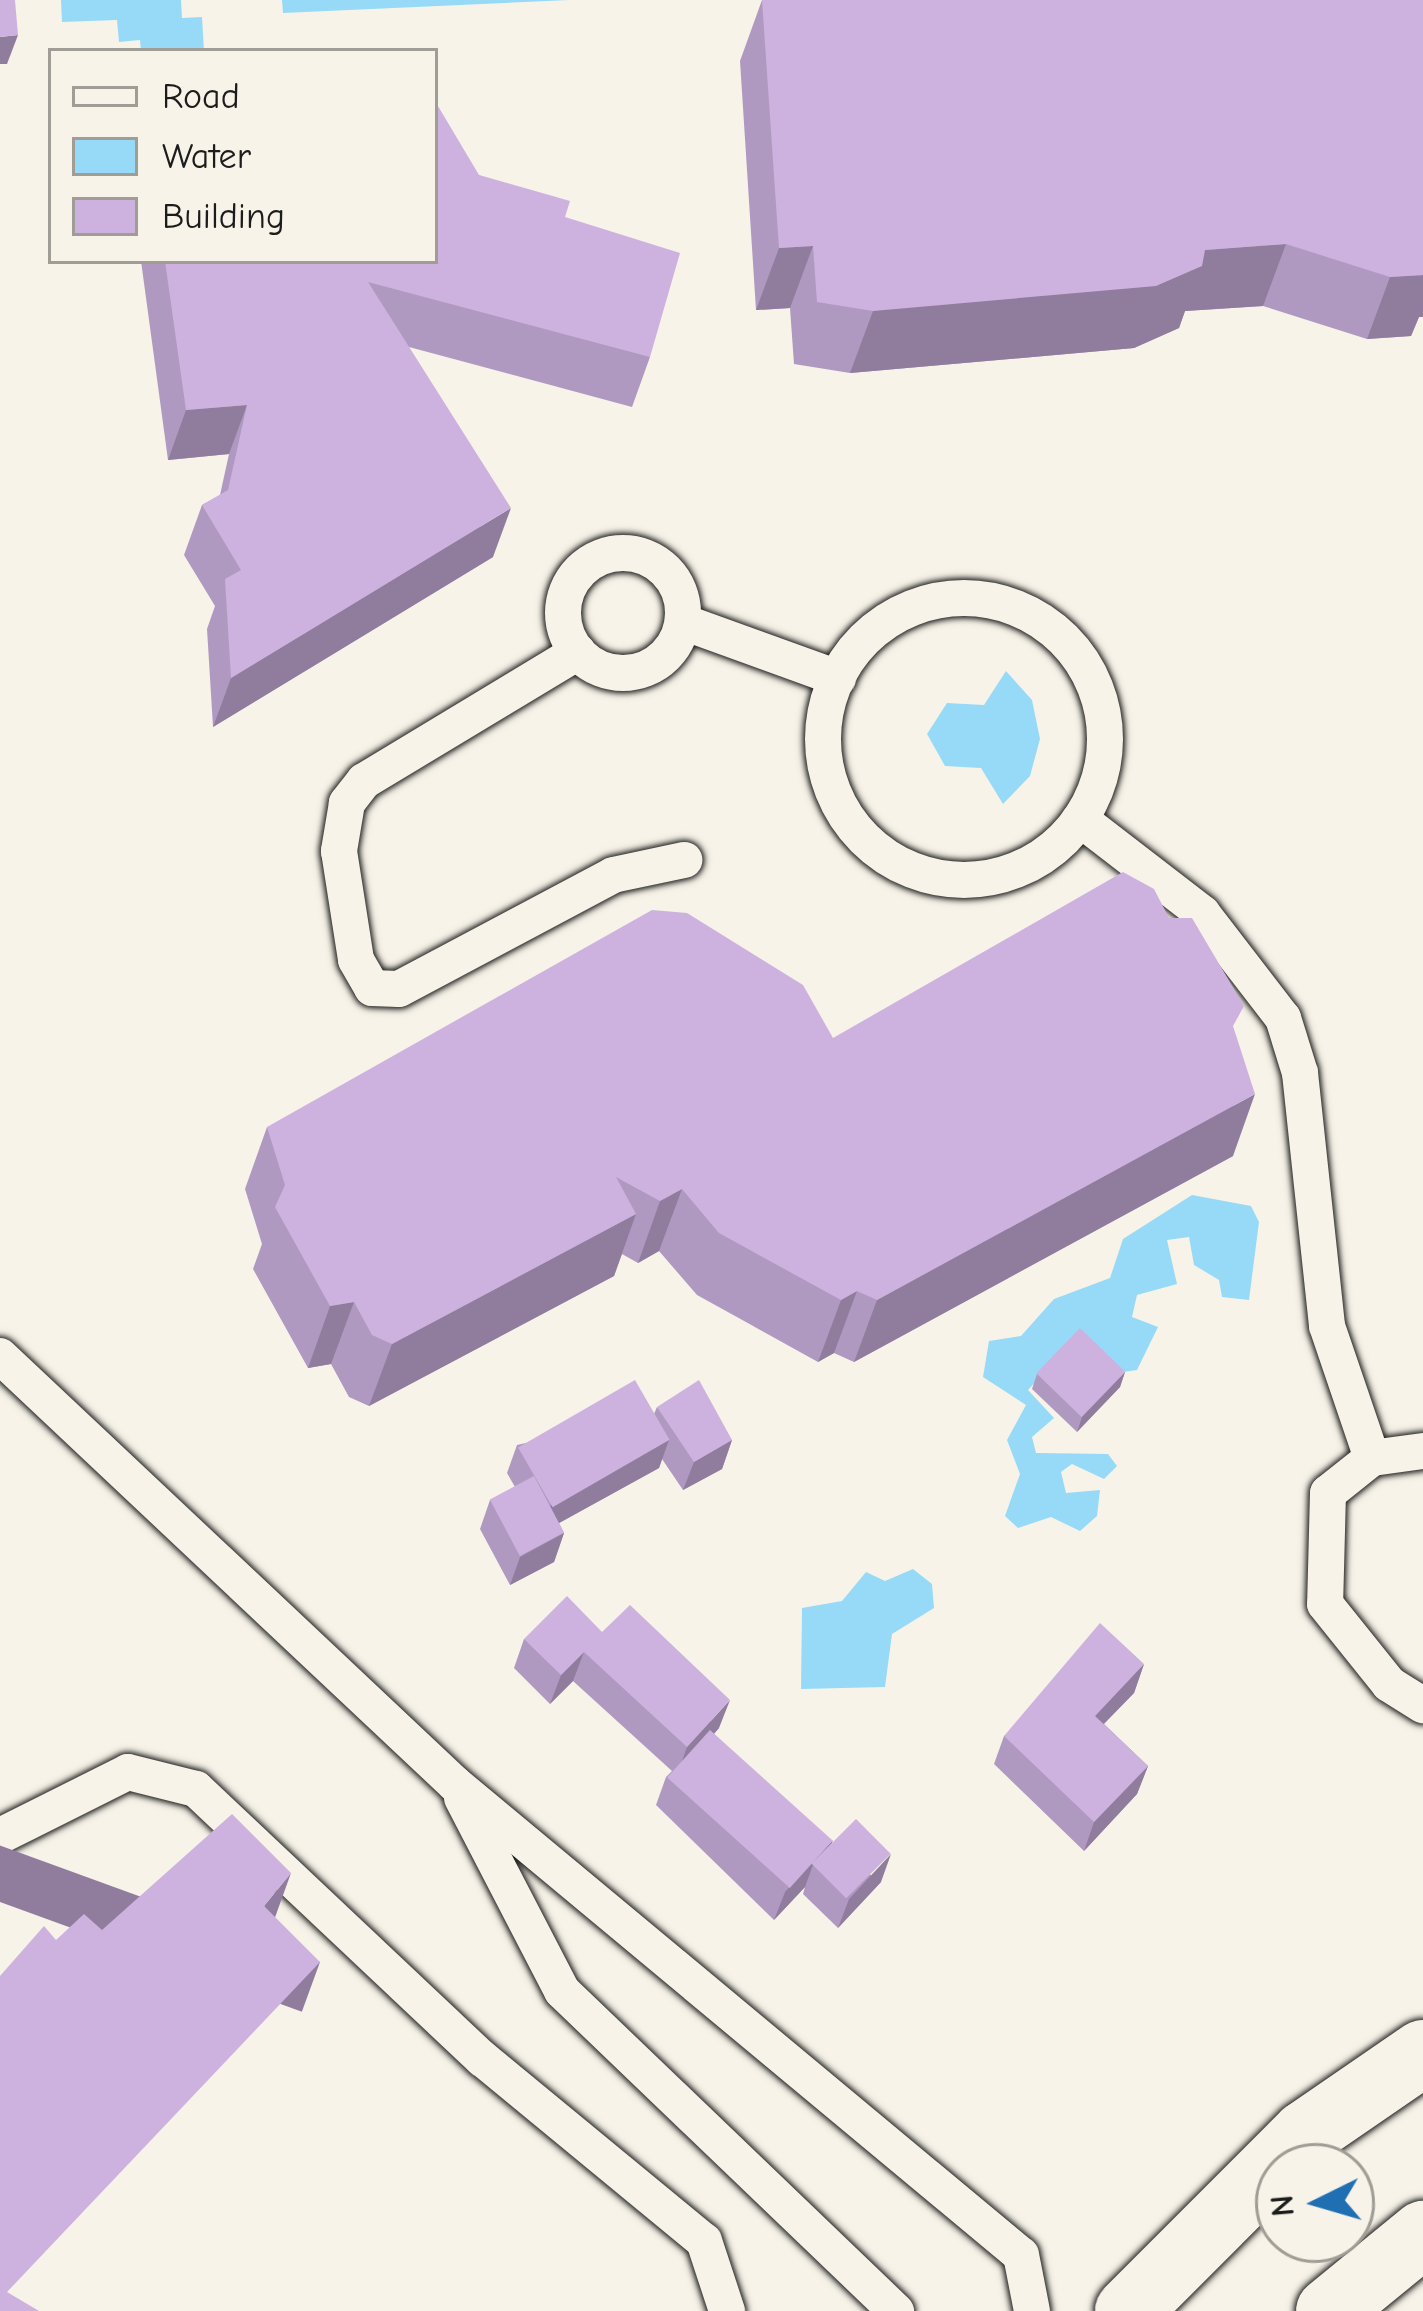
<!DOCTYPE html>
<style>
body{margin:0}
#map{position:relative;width:1423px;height:2311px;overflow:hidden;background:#f7f3e8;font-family:"Comic Neue",sans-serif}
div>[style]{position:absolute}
.water>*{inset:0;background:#96daf8}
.roads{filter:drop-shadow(0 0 3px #1c1c1c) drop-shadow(0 0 3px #1c1c1c)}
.service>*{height:36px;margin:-18px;padding:0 18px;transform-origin:18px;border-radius:18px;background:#f7f3e8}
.service>.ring{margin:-18px;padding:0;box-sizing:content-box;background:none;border:36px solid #f7f3e8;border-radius:50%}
.tertiary>*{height:66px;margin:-33px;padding:0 33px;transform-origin:33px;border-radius:33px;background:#f7f3e8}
.wall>*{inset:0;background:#b099c1}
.shaded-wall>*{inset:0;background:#907d9d;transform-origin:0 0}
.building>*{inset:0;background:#cdb2e0;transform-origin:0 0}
span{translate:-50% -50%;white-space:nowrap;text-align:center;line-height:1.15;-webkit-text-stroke:12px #f7f3e8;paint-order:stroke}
.legend{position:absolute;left:48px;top:48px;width:390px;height:216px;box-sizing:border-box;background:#f7f3e8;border:3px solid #9f9d96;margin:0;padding:15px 21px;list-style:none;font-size:36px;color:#1c1c1c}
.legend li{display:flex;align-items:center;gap:24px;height:60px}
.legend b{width:60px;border:3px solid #9f9d96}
.north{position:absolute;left:1255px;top:2143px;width:120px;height:120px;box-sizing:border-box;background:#f7f3e8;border:3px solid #9f9d96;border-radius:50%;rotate:265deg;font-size:33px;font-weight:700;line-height:48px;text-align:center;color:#1c1c1c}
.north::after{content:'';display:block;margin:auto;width:42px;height:54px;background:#1f6fb2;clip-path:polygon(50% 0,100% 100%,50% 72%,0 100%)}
</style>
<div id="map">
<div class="water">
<div style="clip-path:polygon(61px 0,181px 0,182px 18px,202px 17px,204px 51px,141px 51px,140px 40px,119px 42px,117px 20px,62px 22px)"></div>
<div style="clip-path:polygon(282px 0,569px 0,283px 13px)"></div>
<div style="clip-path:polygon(1006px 671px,1032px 700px,1040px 739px,1030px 776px,1003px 804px,981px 768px,945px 766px,927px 734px,947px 703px,984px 705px)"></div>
<div style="clip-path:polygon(1192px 1195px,1251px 1206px,1259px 1222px,1249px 1300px,1222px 1297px,1219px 1280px,1194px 1265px,1189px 1237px,1167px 1240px,1177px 1284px,1137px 1295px,1132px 1317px,1158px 1327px,1137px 1370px,1116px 1373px,1074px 1340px,1028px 1390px,1054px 1418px,1032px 1437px,1036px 1453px,1108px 1454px,1117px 1466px,1104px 1479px,1072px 1464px,1061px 1472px,1066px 1493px,1100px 1490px,1097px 1516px,1080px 1531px,1051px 1517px,1018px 1528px,1005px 1516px,1020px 1474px,1007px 1440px,1026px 1405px,983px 1377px,989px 1341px,1021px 1336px,1054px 1299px,1110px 1278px,1123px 1239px)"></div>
<div style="clip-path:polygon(913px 1569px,932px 1584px,934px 1608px,892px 1634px,885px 1687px,801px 1689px,802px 1608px,842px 1601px,866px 1572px,885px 1581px)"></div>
</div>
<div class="roads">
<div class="service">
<div class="ring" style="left:563px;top:553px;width:84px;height:84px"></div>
<div class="ring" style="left:823px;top:598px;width:246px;height:246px"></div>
<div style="left:683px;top:622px;width:165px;rotate:19.9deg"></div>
<div style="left:578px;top:652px;width:250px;rotate:148.9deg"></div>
<div style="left:364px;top:781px;width:28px;rotate:128deg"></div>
<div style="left:347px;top:803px;width:49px;rotate:99.5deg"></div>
<div style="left:339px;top:851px;width:110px;rotate:81.1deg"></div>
<div style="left:356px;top:960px;width:32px;rotate:60deg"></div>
<div style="left:372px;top:988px;width:27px;rotate:2deg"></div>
<div style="left:399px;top:989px;width:242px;rotate:-28deg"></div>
<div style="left:613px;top:875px;width:73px;rotate:-11.9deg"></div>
<div style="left:1080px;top:819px;width:154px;rotate:37.6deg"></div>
<div style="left:1202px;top:913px;width:133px;rotate:52.4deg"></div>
<div style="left:1283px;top:1018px;width:58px;rotate:72.8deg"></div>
<div style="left:1300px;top:1073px;width:254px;rotate:83.9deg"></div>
<div style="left:1327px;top:1326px;width:139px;rotate:71.2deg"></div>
<div style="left:0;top:1356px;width:625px;rotate:43.25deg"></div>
<div style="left:455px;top:1784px;width:736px;rotate:39.77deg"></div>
<div style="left:1021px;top:2255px;width:57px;rotate:78.9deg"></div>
<div style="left:1423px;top:1451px;width:51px;rotate:172.2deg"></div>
<div style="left:1372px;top:1458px;width:56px;rotate:141.5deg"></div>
<div style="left:1328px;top:1493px;width:111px;rotate:91.5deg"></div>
<div style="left:1325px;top:1604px;width:102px;rotate:51.3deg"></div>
<div style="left:1389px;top:1684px;width:40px;rotate:32deg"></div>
<div style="left:462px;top:1798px;width:217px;rotate:62.6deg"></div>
<div style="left:562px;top:1991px;width:463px;rotate:43.8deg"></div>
<div style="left:0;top:1836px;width:143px;rotate:-26.6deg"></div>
<div style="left:128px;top:1772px;width:70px;rotate:14deg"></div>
<div style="left:196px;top:1789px;width:394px;rotate:43.3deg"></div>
<div style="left:483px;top:2059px;width:286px;rotate:39.5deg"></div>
<div style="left:704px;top:2241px;width:74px;rotate:71.8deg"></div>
</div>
<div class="tertiary">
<div style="left:1128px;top:2311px;width:250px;rotate:-45deg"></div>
<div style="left:1305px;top:2134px;width:143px;rotate:-34.5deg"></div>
<div style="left:1329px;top:2311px;width:122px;rotate:-39.3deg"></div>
</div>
</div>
<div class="wall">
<div style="clip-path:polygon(762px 0,1423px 0,1419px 317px,1411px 336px,1367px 339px,1263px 306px,1185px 311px,1179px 328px,1134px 348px,850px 373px,794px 364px,790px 308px,756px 310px,740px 61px)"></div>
<div style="clip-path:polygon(479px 175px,565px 217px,650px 357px,632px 407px,409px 347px,493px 557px,213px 727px,207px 629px,215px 606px,184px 555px,202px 505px,220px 495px,229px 454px,168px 460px,141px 261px,435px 261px)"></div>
<div style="clip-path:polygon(1235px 1032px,1233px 1156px,854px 1362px,834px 1353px,818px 1362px,697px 1295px,659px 1251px,638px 1263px,622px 1254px,614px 1276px,369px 1406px,349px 1397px,331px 1364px,308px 1368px,253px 1269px,262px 1244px,245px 1189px,267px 1127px,833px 1038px)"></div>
<div style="clip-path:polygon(1125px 1372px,1120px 1387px,1077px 1432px,1032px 1389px,1037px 1374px)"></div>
<div style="clip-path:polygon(657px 1407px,732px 1440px,722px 1469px,683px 1490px,662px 1459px,659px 1468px,559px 1523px,564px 1533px,554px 1562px,510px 1585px,480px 1529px,490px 1500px,515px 1487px,507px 1473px,517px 1445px,654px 1414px)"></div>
<div style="clip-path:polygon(602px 1632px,719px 1728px,714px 1734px,830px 1847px,881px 1882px,838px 1928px,803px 1894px,805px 1887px,774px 1920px,656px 1805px,666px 1777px,672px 1771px,573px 1681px,550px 1704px,514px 1668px,524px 1639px)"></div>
<div style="clip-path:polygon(1144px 1664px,1134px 1693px,1104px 1724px,1148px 1766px,1137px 1794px,1084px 1851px,994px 1764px,1004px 1736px)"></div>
</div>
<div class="shaded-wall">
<div style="clip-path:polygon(18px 35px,7px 64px,0 64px,0 37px)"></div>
<div style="clip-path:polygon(1286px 244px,1263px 306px,1185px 311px,1179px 328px,1134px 348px,850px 373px,873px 311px,1205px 250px)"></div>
<div style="clip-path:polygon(813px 246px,790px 308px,756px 310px,779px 248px)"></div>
<div style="clip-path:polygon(1423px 275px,1423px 317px,1419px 317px,1411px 336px,1367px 339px,1390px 277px)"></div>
<div style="clip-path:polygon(247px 405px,229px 454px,168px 460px,186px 410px)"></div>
<div style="clip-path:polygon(511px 508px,493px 557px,213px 727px,231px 678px)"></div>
<div style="clip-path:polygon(1255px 1094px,1233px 1156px,854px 1362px,877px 1300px)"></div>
<div style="clip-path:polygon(682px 1189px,659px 1251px,638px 1263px,660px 1201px)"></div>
<div style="clip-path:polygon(636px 1214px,614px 1276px,369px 1406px,392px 1344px)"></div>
<div style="clip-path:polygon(857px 1291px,834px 1353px,818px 1362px,841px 1300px)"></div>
<div style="clip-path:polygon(354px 1302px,331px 1364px,308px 1368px,330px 1306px)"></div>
<div style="clip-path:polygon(1125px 1372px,1120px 1387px,1077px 1432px,1082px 1417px)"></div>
<div style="clip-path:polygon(669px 1440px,659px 1468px,541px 1533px,551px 1504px)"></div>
<div style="clip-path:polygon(732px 1440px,722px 1469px,683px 1490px,694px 1462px)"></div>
<div style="clip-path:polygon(564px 1533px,554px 1562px,510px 1585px,520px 1557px)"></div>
<div style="clip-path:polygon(584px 1652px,573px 1681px,550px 1704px,561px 1675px)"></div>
<div style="clip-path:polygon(1144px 1664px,1134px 1693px,1084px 1744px,1095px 1716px)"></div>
<div style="clip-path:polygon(730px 1700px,719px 1728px,677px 1775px,687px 1747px)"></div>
<div style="clip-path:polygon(1148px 1766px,1137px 1794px,1084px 1851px,1094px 1822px)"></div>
<div style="clip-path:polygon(833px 1840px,822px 1869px,813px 1865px,805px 1887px,774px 1920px,785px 1892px)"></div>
<div style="clip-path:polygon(891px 1854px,881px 1882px,838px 1928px,849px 1899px)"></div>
<div style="clip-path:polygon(291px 1873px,273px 1923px,264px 1906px)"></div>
<div style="left:320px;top:1962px;width:53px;height:455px;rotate:110deg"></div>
</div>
<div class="building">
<div style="clip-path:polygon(0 0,15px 0,18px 35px,0 37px)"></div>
<div style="clip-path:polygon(762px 0,1423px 0,1423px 275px,1390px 277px,1286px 244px,1205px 250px,1202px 266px,1156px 286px,873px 311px,817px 302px,813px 246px,779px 248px)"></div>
<div style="clip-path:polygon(435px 101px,479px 175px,570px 201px,565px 217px,680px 253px,650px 357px,368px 282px,511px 508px,231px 678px,225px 579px,241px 570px,202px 505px,228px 490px,247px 405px,186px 410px,165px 261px,435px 261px)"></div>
<div style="clip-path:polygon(1123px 872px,1154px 889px,1169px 918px,1192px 918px,1244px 1006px,1233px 1026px,1255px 1094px,877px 1300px,857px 1291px,841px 1300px,719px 1233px,682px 1189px,660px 1201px,616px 1177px,636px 1214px,392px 1344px,372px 1335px,354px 1302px,330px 1306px,275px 1207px,285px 1185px,267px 1127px,652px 910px,687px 913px,803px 985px,833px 1038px)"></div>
<div style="left:1080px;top:1328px;width:63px;height:63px;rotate:44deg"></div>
<div style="left:635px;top:1380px;width:69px;height:135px;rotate:60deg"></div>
<div style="clip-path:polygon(699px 1380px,732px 1440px,694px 1462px,657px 1407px)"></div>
<div style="left:534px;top:1476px;width:64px;height:50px;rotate:62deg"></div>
<div style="clip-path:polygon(567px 1596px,602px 1632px,630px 1605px,730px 1700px,687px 1747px,584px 1652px,561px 1675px,524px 1639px)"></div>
<div style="clip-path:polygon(1100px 1623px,1144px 1664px,1095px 1716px,1148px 1766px,1094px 1822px,1004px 1736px)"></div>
<div style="left:710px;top:1730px;width:165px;height:64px;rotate:42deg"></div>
<div style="clip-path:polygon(232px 1814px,291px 1873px,264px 1906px,320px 1962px,7px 2292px,39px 2311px,0 2311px,0 1976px,44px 1926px,56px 1940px,84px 1914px,102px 1930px)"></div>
<div style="left:856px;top:1819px;width:49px;height:63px;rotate:45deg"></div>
</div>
<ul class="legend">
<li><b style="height:15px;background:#f7f3e8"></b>Road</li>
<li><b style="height:33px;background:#96daf8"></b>Water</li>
<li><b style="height:33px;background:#cdb2e0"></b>Building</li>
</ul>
<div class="north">N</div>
</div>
